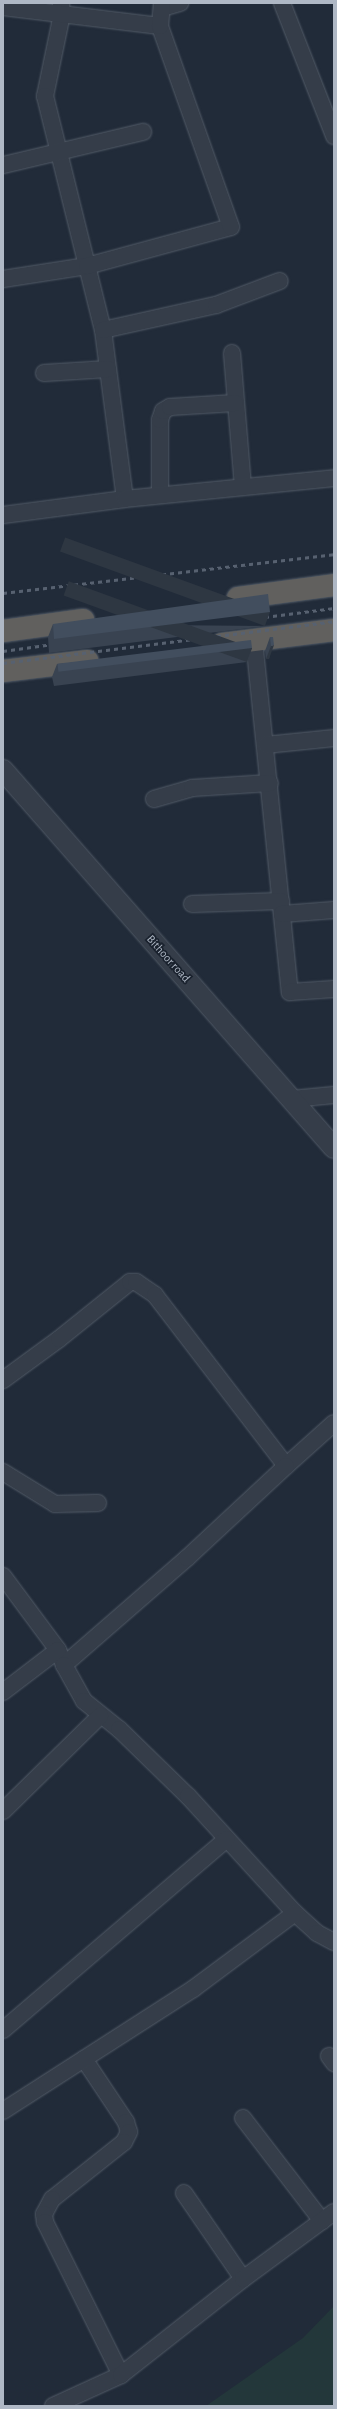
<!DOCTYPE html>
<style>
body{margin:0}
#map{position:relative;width:337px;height:2409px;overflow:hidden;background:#212b39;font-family:"Alegreya Sans",sans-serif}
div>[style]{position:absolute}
.green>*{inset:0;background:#23373a}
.roads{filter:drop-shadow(0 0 1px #525b67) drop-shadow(0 0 1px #525b67)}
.minor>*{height:16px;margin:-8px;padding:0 8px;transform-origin:8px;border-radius:8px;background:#353d49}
.tertiary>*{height:20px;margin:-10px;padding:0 10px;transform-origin:10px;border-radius:10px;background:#353d49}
.trunk>*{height:22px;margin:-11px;padding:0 11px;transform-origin:11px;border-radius:11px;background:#61605e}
.rail>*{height:3px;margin-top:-1.5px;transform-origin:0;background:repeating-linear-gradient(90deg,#576170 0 4px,transparent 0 8px)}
.wall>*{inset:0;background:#394351}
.shaded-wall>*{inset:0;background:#2e3742;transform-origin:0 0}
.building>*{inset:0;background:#424e5e;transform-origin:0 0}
span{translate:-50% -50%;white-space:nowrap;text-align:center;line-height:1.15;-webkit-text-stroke:3.5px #1a222e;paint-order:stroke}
.street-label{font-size:12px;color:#afb8c5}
.frame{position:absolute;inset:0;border:4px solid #afb8c5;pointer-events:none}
</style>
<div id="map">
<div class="green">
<div style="clip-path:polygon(334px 2306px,334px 2406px,206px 2406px,303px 2338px)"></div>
</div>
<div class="roads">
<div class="minor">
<div style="left:61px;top:3px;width:11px;rotate:85deg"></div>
<div style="left:62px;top:14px;width:84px;rotate:101.7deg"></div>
<div style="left:45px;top:96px;width:241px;rotate:76.1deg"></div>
<div style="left:103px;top:330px;width:170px;rotate:82.6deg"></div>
<div style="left:282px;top:3px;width:143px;rotate:68.6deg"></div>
<div style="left:3px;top:7px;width:158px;rotate:6.9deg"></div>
<div style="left:162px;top:8px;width:19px;rotate:-16deg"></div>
<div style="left:3px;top:165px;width:144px;rotate:-13.3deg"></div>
<div style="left:3px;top:279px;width:85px;rotate:-8.8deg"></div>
<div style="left:87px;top:266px;width:149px;rotate:-15.2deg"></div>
<div style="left:231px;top:227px;width:213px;rotate:-109.5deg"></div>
<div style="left:160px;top:26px;width:23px;rotate:-85deg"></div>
<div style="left:103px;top:330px;width:116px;rotate:-12.5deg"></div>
<div style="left:216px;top:305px;width:68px;rotate:-20.6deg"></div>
<div style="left:232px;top:353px;width:134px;rotate:85.3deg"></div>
<div style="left:44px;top:373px;width:64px;rotate:-3.6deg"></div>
<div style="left:160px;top:495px;width:75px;rotate:-90deg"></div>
<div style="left:160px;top:420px;width:9px;rotate:-72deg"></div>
<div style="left:163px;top:411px;width:8px;rotate:-30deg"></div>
<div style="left:170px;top:407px;width:65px;rotate:-3.5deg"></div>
<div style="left:3px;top:515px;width:123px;rotate:-7.5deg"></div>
<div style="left:125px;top:499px;width:210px;rotate:-5.7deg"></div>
<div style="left:254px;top:640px;width:354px;rotate:84.2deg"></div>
<div style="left:290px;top:992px;width:44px;rotate:-3.9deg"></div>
<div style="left:266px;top:745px;width:68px;rotate:-5.9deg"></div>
<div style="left:154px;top:799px;width:40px;rotate:-16deg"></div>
<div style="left:192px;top:788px;width:78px;rotate:-3.7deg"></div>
<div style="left:192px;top:904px;width:89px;rotate:-1.9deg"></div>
<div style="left:282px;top:914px;width:52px;rotate:-4.4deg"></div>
<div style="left:292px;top:1099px;width:42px;rotate:-5.4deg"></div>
<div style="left:3px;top:1380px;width:69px;rotate:-36.2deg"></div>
<div style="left:59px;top:1339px;width:91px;rotate:-38.8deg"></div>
<div style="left:130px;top:1282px;width:6px"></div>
<div style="left:136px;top:1282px;width:23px;rotate:34deg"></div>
<div style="left:155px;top:1295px;width:215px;rotate:52.5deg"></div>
<div style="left:286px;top:1466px;width:64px;rotate:-41.9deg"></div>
<div style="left:3px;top:1472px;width:61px;rotate:31.6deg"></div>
<div style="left:55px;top:1504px;width:43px;rotate:-1.3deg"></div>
<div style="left:3px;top:1576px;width:92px;rotate:53.4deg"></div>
<div style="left:58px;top:1650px;width:16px;rotate:68deg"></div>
<div style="left:64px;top:1665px;width:163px;rotate:-41deg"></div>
<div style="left:187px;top:1558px;width:135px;rotate:-42.9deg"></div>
<div style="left:64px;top:1665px;width:41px;rotate:60.9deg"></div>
<div style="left:84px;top:1701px;width:45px;rotate:38.7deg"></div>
<div style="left:119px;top:1729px;width:96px;rotate:44.2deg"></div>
<div style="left:188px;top:1796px;width:159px;rotate:47.6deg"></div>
<div style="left:295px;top:1913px;width:30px;rotate:42deg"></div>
<div style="left:317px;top:1933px;width:19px;rotate:28deg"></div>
<div style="left:3px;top:1692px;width:69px;rotate:-37.4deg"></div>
<div style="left:3px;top:1811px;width:136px;rotate:-44.4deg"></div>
<div style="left:3px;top:2030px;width:294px;rotate:-40.5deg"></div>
<div style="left:329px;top:2056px;width:9px;rotate:54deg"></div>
<div style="left:84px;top:2059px;width:76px;rotate:56.3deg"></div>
<div style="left:126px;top:2122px;width:10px;rotate:73deg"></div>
<div style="left:129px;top:2132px;width:11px;rotate:117deg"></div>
<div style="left:124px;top:2142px;width:92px;rotate:141.6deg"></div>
<div style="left:52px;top:2199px;width:17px;rotate:118deg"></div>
<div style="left:44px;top:2214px;width:8px;rotate:83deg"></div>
<div style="left:45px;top:2222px;width:171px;rotate:63.6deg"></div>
<div style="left:3px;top:2111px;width:226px;rotate:-32.7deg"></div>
<div style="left:193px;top:1989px;width:127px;rotate:-36.7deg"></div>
<div style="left:243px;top:2118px;width:130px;rotate:52.5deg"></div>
<div style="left:184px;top:2193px;width:104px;rotate:55.5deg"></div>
<div style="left:53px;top:2406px;width:75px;rotate:-24.5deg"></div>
<div style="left:121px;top:2375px;width:155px;rotate:-38.2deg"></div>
<div style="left:243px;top:2279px;width:113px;rotate:-36.4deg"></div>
</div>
<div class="tertiary">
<div style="left:3px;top:770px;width:502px;rotate:48.79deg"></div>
</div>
<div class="trunk">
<div style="left:238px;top:598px;width:97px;rotate:-7.7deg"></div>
<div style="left:3px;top:631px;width:81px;rotate:-7.8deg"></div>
<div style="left:222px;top:644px;width:113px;rotate:-7.1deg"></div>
<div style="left:3px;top:671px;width:85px;rotate:-6.8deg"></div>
</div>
</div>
<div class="rail">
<div style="left:3px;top:593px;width:333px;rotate:-6.7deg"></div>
<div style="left:257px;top:618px;width:78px;rotate:-7.4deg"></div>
<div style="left:3px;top:651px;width:58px;rotate:-8deg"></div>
<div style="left:3px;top:663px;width:334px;rotate:-7.2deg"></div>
</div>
<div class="wall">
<div style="clip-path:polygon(53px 624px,265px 626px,49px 653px,48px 637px)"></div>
<div style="clip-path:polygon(270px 637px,273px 637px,269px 659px,266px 659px,265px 651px)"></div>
<div style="clip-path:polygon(252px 648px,247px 662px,54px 686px,52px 677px,57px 664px)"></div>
</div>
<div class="shaded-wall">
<div style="left:270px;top:612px;width:15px;height:218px;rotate:110deg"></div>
<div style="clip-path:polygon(274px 645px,269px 659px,266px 659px,271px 646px)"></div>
<div style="left:252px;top:648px;width:15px;height:195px;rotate:110deg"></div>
</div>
<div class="building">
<div style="clip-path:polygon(268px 594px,270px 612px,54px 639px,53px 624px)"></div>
<div style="clip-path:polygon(270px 637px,273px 637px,274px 645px,271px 646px)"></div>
<div style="left:251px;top:640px;width:8px;height:195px;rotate:83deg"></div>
</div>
<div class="street-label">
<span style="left:168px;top:959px;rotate:48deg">Bithoor road</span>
</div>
<div class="frame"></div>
</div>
